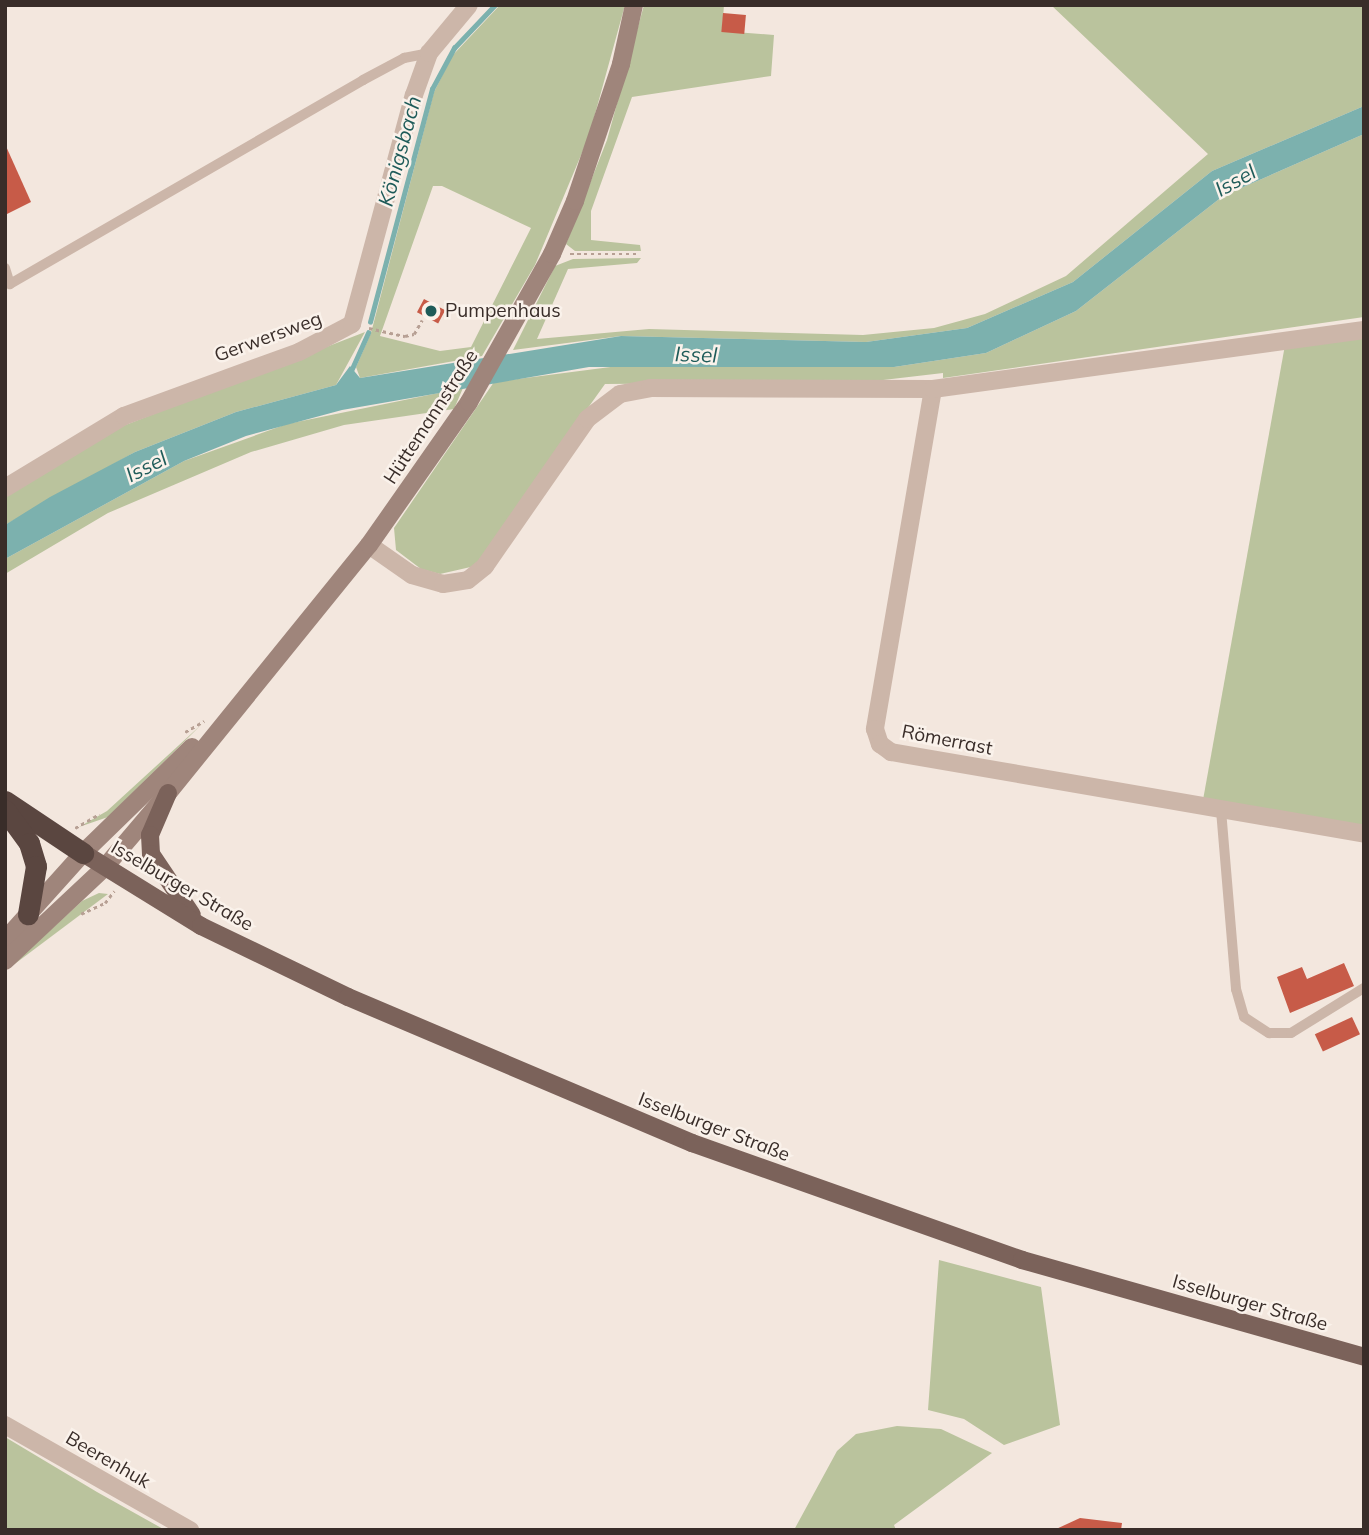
<!DOCTYPE html>
<meta charset="utf-8">
<style>
body{margin:0}
#map{position:relative;width:1369px;height:1535px;overflow:hidden;background:#f3e7de;font-family:Mulish,sans-serif}
div>[style]{position:absolute}
.green>*{inset:0;background:#bac39d}
.water>*{inset:0;background:#7cb1ae}
.stream>*{height:4.5px;margin:-2.25px;padding:0 2.25px;transform-origin:2.25px;border-radius:2.25px;background:#7cb1ae}
.building>*{inset:0;background:#c75b48;transform-origin:0 0}
.path>*{height:2.5px;margin-top:-1.25px;transform-origin:0;background:repeating-linear-gradient(90deg,#b7a094 0 3.5px,transparent 0 7px)}
.lane>*{height:10px;margin:-5px;padding:0 5px;transform-origin:5px;border-radius:5px;background:#ccb6a9}
.street>*{height:18px;margin:-9px;padding:0 9px;transform-origin:9px;border-radius:9px;background:#ccb6a9}
.secondary>*{height:18px;margin:-9px;padding:0 9px;transform-origin:9px;border-radius:9px;background:#9f857b}
.primary>*{height:18px;margin:-9px;padding:0 9px;transform-origin:9px;border-radius:9px;background:#7b625a}
.highway>*{height:21px;margin:-10.5px;padding:0 10.5px;transform-origin:10.5px;border-radius:10.5px;background:#5a4640}
.dots>*{width:19px;height:19px;translate:-50% -50%;box-sizing:border-box;border:4px solid #faf2eb;border-radius:50%}
span{translate:-50% -50%;white-space:nowrap;text-align:center;line-height:1.15;-webkit-text-stroke:5px #faf2eb;paint-order:stroke}
.poi-label{font-size:19px;color:#392d29}
.left{translate:0 -50%;text-align:left}
.street-label{font-size:19px;color:#392d29}
.water-label{font-size:21px;color:#1e5b59;font-style:italic}
.frame{position:absolute;inset:0;border:7px solid #392d29;pointer-events:none}
</style>
<div id="map">
<div class="green">
<div style="clip-path:polygon(evenodd,500px 5px,625px 5px,589px 136px,535px 265px,482px 356px,360px 378px,356px 367px,371px 333px,434px 92px,452px 56px,500px 5px,433px 186px,442px 186px,531px 228px,471px 347px,440px 351px,380px 336px,433px 186px)"></div>
<div style="clip-path:polygon(644px 5px,724px 5px,722px 31px,774px 35px,771px 76px,632px 97px,591px 211px,591px 240px,640px 245px,641px 251px,575px 251px,566px 244px,607px 140px)"></div>
<div style="clip-path:polygon(1051px 5px,1364px 5px,1364px 106px,1212px 171px,1073px 282px,967px 328px,866px 342px,621px 336px,513px 350px,555px 266px,573px 259px,641px 258px,637px 263px,568px 269px,537px 339px,649px 329px,863px 335px,934px 328px,985px 314px,1066px 276px,1208px 154px)"></div>
<div style="clip-path:polygon(1364px 134px,1364px 317px,943px 378px,943px 373px,866px 382px,605px 384px,475px 566px,440px 574px,421px 569px,396px 550px,394px 528px,494px 382px,626px 365px,894px 367px,986px 353px,1076px 311px,1223px 196px)"></div>
<div style="clip-path:polygon(365px 332px,336px 385px,236px 412px,135px 452px,5px 525px,5px 494px,92px 438px)"></div>
<div style="clip-path:polygon(1364px 335px,1364px 826px,1203px 800px,1285px 345px)"></div>
<div style="clip-path:polygon(463px 388px,454px 409px,344px 425px,251px 452px,108px 513px,5px 574px,5px 559px,184px 461px,287px 424px)"></div>
<div style="clip-path:polygon(202px 724px,108px 817px,79px 827px,107px 811px)"></div>
<div style="clip-path:polygon(99px 893px,108px 894px,8px 969px,82px 901px)"></div>
<div style="clip-path:polygon(939px 1260px,1041px 1287px,1060px 1425px,1004px 1445px,964px 1419px,928px 1410px)"></div>
<div style="clip-path:polygon(897px 1426px,941px 1429px,992px 1453px,894px 1525px,896px 1530px,794px 1530px,837px 1451px,856px 1434px)"></div>
<div style="clip-path:polygon(5px 1437px,97px 1492px,165px 1530px,5px 1530px)"></div>
</div>
<div class="water">
<div style="clip-path:polygon(1364px 106px,1364px 134px,1223px 196px,1076px 311px,986px 353px,894px 367px,589px 367px,342px 410px,246px 436px,184px 461px,5px 559px,5px 525px,50px 497px,135px 452px,236px 412px,336px 385px,350px 366px,360px 378px,621px 336px,866px 342px,967px 328px,1073px 282px,1212px 171px)"></div>
</div>
<div class="stream">
<div style="left:370px;top:322px;width:241px;rotate:-75.1deg"></div>
<div style="left:432px;top:89px;width:47px;rotate:-61.8deg"></div>
<div style="left:454px;top:48px;width:59px;rotate:-46.4deg"></div>
<div style="left:351px;top:371px;width:42px;rotate:-65.9deg"></div>
</div>
<div class="building">
<div style="left:723px;top:13px;width:23px;height:19px;rotate:5deg"></div>
<div style="clip-path:polygon(5px 144px,31px 202px,5px 215px)"></div>
<div style="left:424px;top:299px;width:24px;height:15px;rotate:28deg"></div>
<div style="clip-path:polygon(1344px 963px,1354px 986px,1290px 1013px,1277px 977px,1302px 967px,1307px 979px)"></div>
<div style="left:1352px;top:1017px;width:19px;height:41px;rotate:65deg"></div>
<div style="clip-path:polygon(1080px 1518px,1122px 1523px,1121px 1530px,1054px 1530px)"></div>
</div>
<div class="path">
<div style="left:570px;top:254px;width:67px"></div>
<div style="left:369px;top:328px;width:37px;rotate:13deg"></div>
<div style="left:405px;top:336px;width:9px;rotate:-13deg"></div>
<div style="left:414px;top:334px;width:16px;rotate:-60deg"></div>
<div style="left:185px;top:732px;width:22px;rotate:-30deg"></div>
<div style="left:75px;top:828px;width:28px;rotate:-30deg"></div>
<div style="left:81px;top:914px;width:26px;rotate:-25deg"></div>
<div style="left:105px;top:903px;width:15px;rotate:-53deg"></div>
</div>
<div class="lane">
<div style="left:5px;top:268px;width:17px;rotate:73deg"></div>
<div style="left:10px;top:284px;width:408px;rotate:-30deg"></div>
<div style="left:363px;top:80px;width:47px;rotate:-28.2deg"></div>
<div style="left:404px;top:58px;width:25px;rotate:-11deg"></div>
<div style="left:1221px;top:810px;width:180px;rotate:85.2deg"></div>
<div style="left:1236px;top:989px;width:29px;rotate:74deg"></div>
<div style="left:1244px;top:1017px;width:30px;rotate:33deg"></div>
<div style="left:1269px;top:1033px;width:22px"></div>
<div style="left:1291px;top:1033px;width:86px;rotate:-31.7deg"></div>
</div>
<div class="street">
<div style="left:933px;top:389px;width:345px;rotate:99.7deg"></div>
<div style="left:875px;top:729px;width:16px;rotate:72deg"></div>
<div style="left:880px;top:744px;width:14px;rotate:36deg"></div>
<div style="left:891px;top:752px;width:480px;rotate:9.8deg"></div>
<div style="left:5px;top:488px;width:139px;rotate:-31.2deg"></div>
<div style="left:124px;top:416px;width:186px;rotate:-20.1deg"></div>
<div style="left:299px;top:352px;width:60px;rotate:-27.8deg"></div>
<div style="left:352px;top:324px;width:237px;rotate:-74.9deg"></div>
<div style="left:414px;top:95px;width:45px;rotate:-70.3deg"></div>
<div style="left:429px;top:53px;width:62px;rotate:-50.2deg"></div>
<div style="left:369px;top:545px;width:52px;rotate:34.9deg"></div>
<div style="left:412px;top:575px;width:32px;rotate:16deg"></div>
<div style="left:443px;top:584px;width:25px;rotate:-9deg"></div>
<div style="left:468px;top:580px;width:22px;rotate:-39deg"></div>
<div style="left:485px;top:566px;width:179px;rotate:-55.2deg"></div>
<div style="left:587px;top:419px;width:41px;rotate:-37.1deg"></div>
<div style="left:620px;top:394px;width:31px;rotate:-11deg"></div>
<div style="left:650px;top:388px;width:283px;rotate:0.2deg"></div>
<div style="left:933px;top:389px;width:435px;rotate:-7.8deg"></div>
<div style="left:5px;top:1425px;width:213px;rotate:29.6deg"></div>
</div>
<div class="secondary">
<div style="left:5px;top:940px;width:117px;rotate:-48.1deg"></div>
<div style="left:83px;top:853px;width:152px;rotate:-44.2deg"></div>
<div style="left:5px;top:961px;width:137px;rotate:-43.2deg"></div>
<div style="left:105px;top:867px;width:97px;rotate:-49.6deg"></div>
<div style="left:168px;top:793px;width:319px;rotate:-51deg"></div>
<div style="left:369px;top:545px;width:174px;rotate:-55deg"></div>
<div style="left:469px;top:402px;width:170px;rotate:-60.7deg"></div>
<div style="left:552px;top:254px;width:58px;rotate:-66.5deg"></div>
<div style="left:575px;top:201px;width:145px;rotate:-71.4deg"></div>
<div style="left:621px;top:64px;width:60px;rotate:-77.6deg"></div>
</div>
<div class="primary">
<div style="left:168px;top:793px;width:46px;rotate:113.2deg"></div>
<div style="left:150px;top:835px;width:19px;rotate:87deg"></div>
<div style="left:151px;top:854px;width:73px;rotate:56.1deg"></div>
<div style="left:83px;top:853px;width:139px;rotate:31.7deg"></div>
<div style="left:201px;top:926px;width:163px;rotate:25.8deg"></div>
<div style="left:348px;top:997px;width:374px;rotate:23deg"></div>
<div style="left:692px;top:1143px;width:350px;rotate:19.5deg"></div>
<div style="left:1022px;top:1260px;width:355px;rotate:15.8deg"></div>
</div>
<div class="highway">
<div style="left:5px;top:801px;width:94px;rotate:33.7deg"></div>
<div style="left:5px;top:810px;width:41px;rotate:54deg"></div>
<div style="left:29px;top:843px;width:24px;rotate:73deg"></div>
<div style="left:36px;top:866px;width:49px;rotate:99.5deg"></div>
</div>
<div class="dots">
<div style="left:431px;top:311px;background:#1e5b59"></div>
</div>
<div class="poi-label">
<span class="left" style="left:445px;top:311px">Pumpenhaus</span>
</div>
<div class="street-label">
<span style="left:268px;top:337px;rotate:-20deg">Gerwersweg</span>
<span style="left:431px;top:417px;rotate:-57deg">Hüttemannstraße</span>
<span style="left:947px;top:740px;rotate:11deg">Römerrast</span>
<span style="left:182px;top:886px;rotate:30deg">Isselburger Straße</span>
<span style="left:714px;top:1127px;rotate:21deg">Isselburger Straße</span>
<span style="left:1250px;top:1303px;rotate:16deg">Isselburger Straße</span>
<span style="left:108px;top:1460px;rotate:30deg">Beerenhuk</span>
</div>
<div class="water-label">
<span style="left:399px;top:151px;rotate:-75deg">Königsbach</span>
<span style="left:1235px;top:180px;rotate:-29deg">Issel</span>
<span style="left:696px;top:354px;rotate:2deg">Issel</span>
<span style="left:146px;top:466px;rotate:-27deg">Issel</span>
</div>
<div class="frame"></div>
</div>
